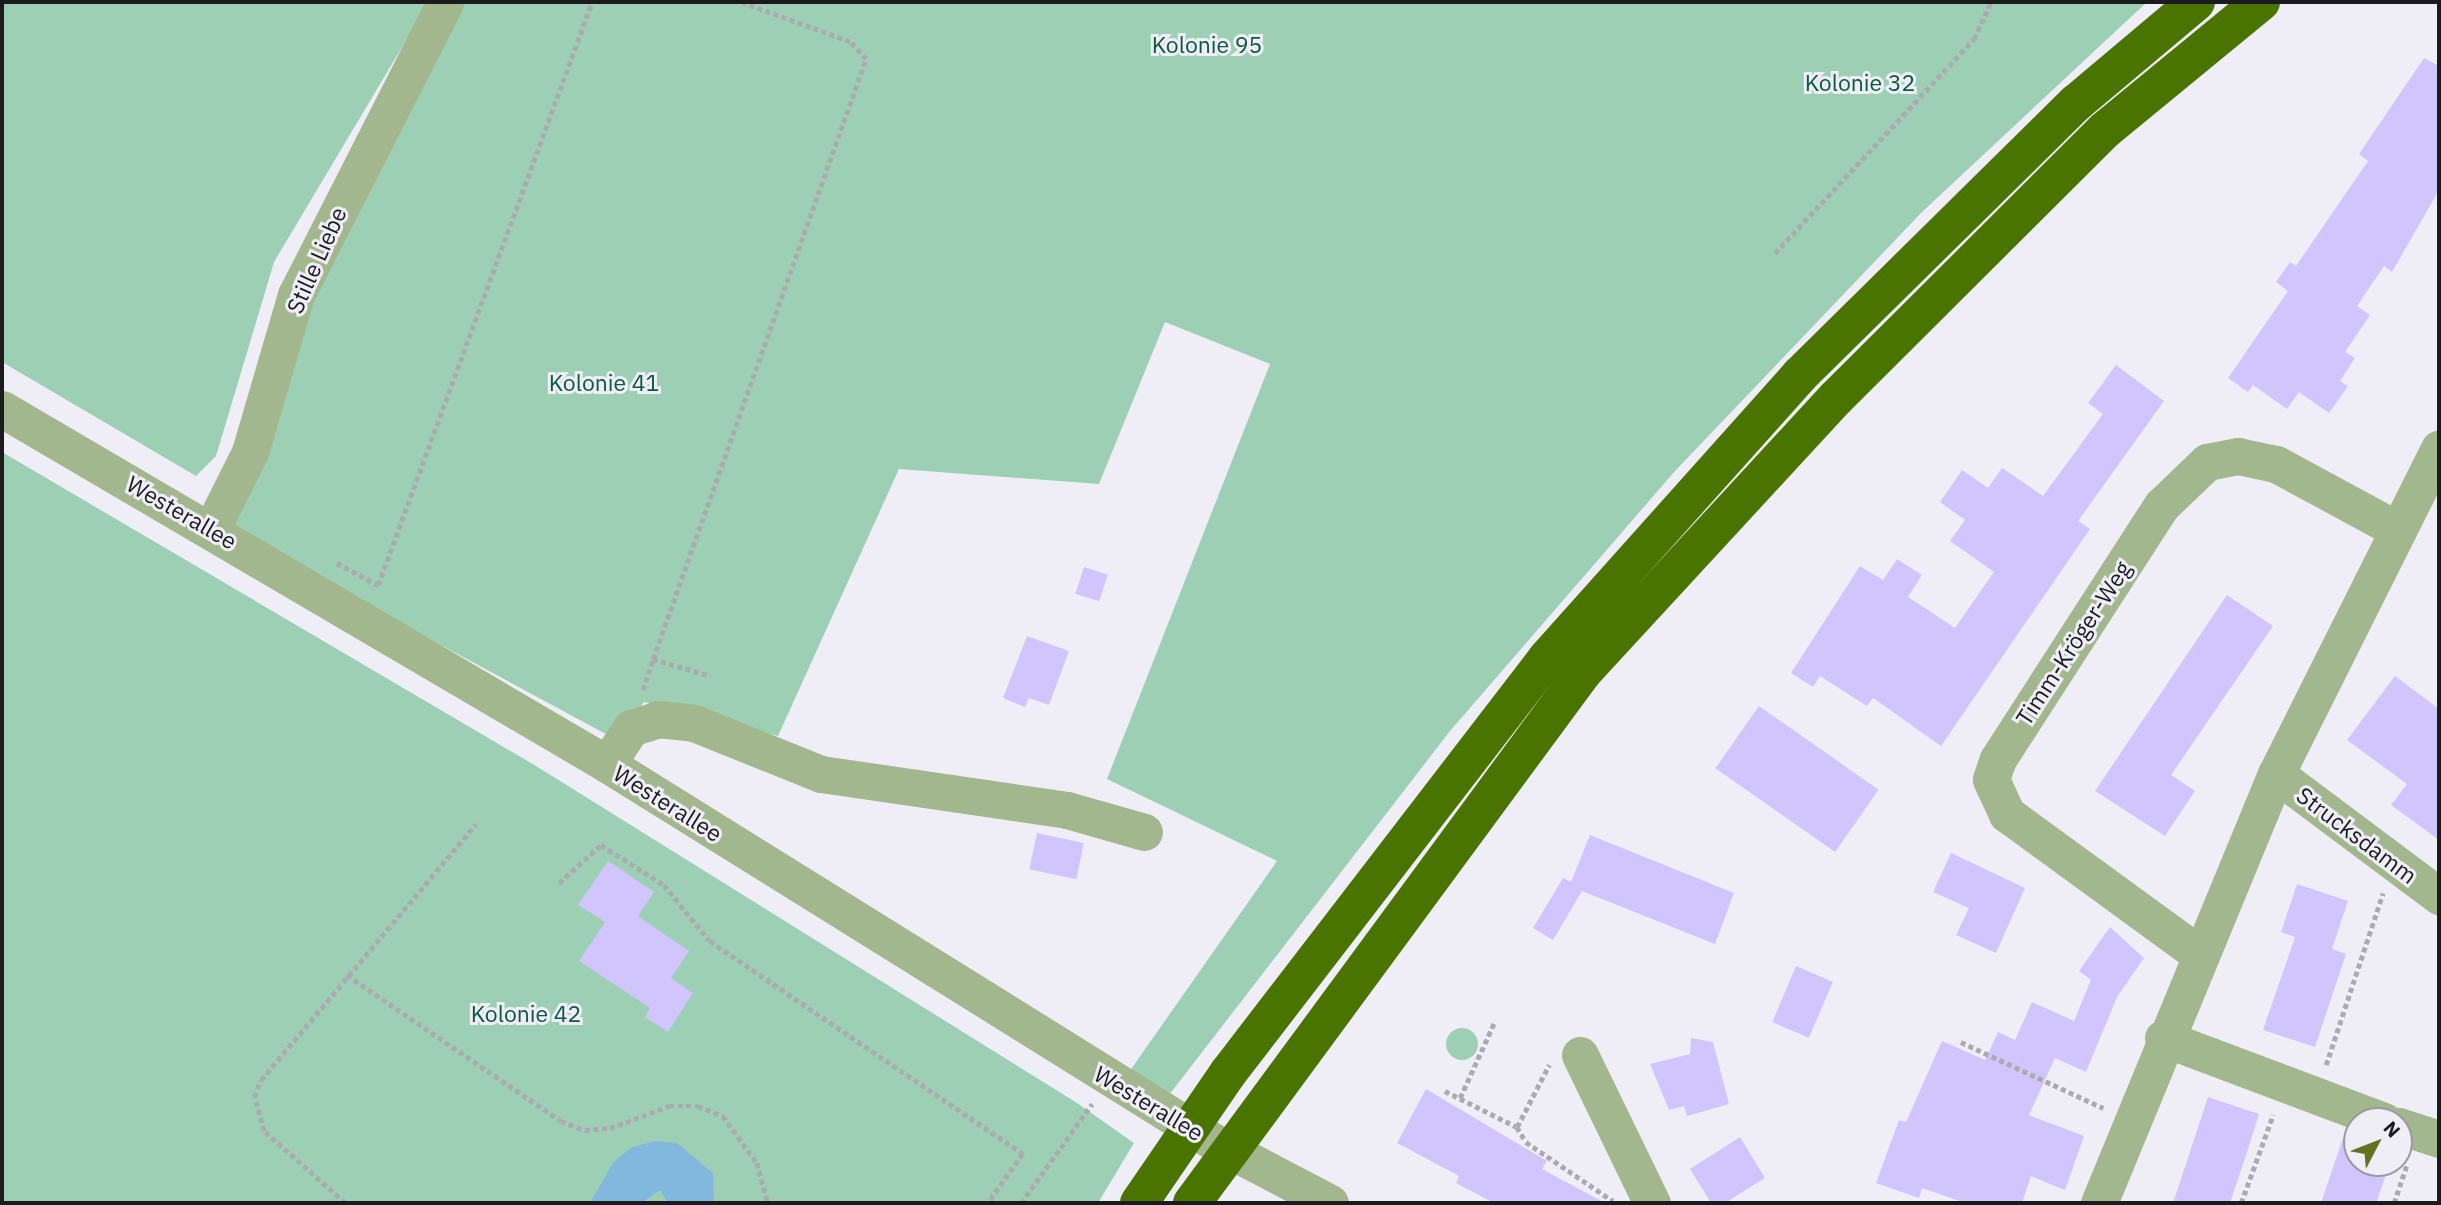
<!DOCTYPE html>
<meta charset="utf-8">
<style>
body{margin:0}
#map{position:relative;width:2441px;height:1205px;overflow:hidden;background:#efeef7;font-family:"IBM Plex Sans",sans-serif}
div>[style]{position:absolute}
.green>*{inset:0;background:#9dcfb5}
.round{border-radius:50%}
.water>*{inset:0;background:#82b8dd}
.building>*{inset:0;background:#d1c5fd;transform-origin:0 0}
.path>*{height:4.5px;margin-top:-2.25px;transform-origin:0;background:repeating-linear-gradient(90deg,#aaaab1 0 5px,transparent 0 8.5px)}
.minor>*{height:37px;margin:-18.5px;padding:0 18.5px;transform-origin:18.5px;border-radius:18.5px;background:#a2b78e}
.highway>*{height:38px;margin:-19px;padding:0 19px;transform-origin:19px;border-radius:19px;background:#4a7400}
span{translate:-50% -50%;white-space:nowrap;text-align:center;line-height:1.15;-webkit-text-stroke:6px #efeef7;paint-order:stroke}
.park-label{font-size:23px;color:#0c5a3e}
.street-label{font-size:23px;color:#1b1b1e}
.frame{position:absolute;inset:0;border:4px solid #1b1b1e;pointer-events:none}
.north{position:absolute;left:2343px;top:1107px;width:70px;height:70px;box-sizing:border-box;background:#efeef7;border:2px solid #9a9aa0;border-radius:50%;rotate:48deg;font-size:19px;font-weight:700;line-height:28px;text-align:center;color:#1b1b1e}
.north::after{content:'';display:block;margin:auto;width:24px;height:32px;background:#617220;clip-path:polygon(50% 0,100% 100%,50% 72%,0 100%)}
</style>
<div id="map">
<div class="green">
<div style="clip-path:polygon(2px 2px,429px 2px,274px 262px,216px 456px,196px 476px,2px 362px)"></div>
<div style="clip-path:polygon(460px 2px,2147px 2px,1921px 213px,1675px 471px,1450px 731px,1169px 1095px,1129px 1072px,1277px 861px,1107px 779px,1270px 364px,1165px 322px,1099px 484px,899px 469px,778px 736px,644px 702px,615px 739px,224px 528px,305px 293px)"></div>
<div style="clip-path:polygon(2px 452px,536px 766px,1077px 1103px,1134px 1143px,1098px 1203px,2px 1203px)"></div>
<div class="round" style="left:1446px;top:1028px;width:32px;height:32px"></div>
</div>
<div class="water">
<div style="clip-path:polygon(655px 1141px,677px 1143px,713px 1173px,714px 1203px,668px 1203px,660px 1190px,642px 1203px,590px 1203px,613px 1163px,630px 1148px)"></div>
</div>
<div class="building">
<div style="clip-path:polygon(2424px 58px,2439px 66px,2439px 190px,2392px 272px,2384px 266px,2357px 306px,2370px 315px,2345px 352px,2355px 358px,2340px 381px,2348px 386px,2329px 413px,2299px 392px,2287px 409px,2253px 385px,2248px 392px,2228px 378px,2288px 291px,2276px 282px,2290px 262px,2296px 266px,2368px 161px,2359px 154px)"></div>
<div style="clip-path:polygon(2116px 365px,2164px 401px,2078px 521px,2090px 529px,1941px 746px,1873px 698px,1867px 706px,1820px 676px,1813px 687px,1791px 673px,1860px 566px,1883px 580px,1897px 559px,1922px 575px,1908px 597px,1955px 628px,1994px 572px,1950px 541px,1965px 520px,1940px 502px,1962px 470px,1988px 488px,2002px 468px,2043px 496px,2103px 414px,2088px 403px)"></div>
<div style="left:1084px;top:567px;width:25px;height:28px;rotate:18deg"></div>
<div style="clip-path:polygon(2227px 595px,2273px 626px,2171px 775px,2195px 791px,2165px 836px,2095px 791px)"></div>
<div style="clip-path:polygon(1027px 636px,1069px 651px,1049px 705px,1029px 698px,1025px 707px,1003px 698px)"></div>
<div style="clip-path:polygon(2395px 676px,2439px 709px,2439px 840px,2391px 805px,2407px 784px,2347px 740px)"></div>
<div style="left:1759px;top:706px;width:146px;height:76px;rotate:35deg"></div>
<div style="left:1037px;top:833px;width:48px;height:37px;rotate:12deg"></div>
<div style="clip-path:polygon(1590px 835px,1734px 893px,1715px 944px,1582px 891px,1553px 940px,1533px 928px,1563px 878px,1571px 882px)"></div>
<div style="clip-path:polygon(1951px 853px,2025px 888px,1996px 953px,1956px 935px,1969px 908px,1933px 892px)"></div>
<div style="clip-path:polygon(608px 861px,654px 892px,638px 916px,689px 951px,671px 978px,693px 993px,668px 1032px,645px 1017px,650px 1008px,579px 961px,605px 922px,578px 905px)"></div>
<div style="clip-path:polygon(2297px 884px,2348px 901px,2332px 949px,2346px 954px,2315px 1047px,2263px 1030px,2295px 937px,2281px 932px)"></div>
<div style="clip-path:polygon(2110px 927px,2144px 958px,2117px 997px,2086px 1072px,2055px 1058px,2029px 1115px,2084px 1136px,2065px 1190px,2031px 1176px,2022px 1203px,1965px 1203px,1922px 1188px,1919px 1198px,1876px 1183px,1899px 1120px,1906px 1122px,1942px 1041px,1985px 1060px,1998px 1032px,2015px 1040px,2032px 1002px,2074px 1021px,2091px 980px,2079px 971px)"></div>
<div style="left:1796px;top:966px;width:40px;height:61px;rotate:23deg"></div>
<div style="clip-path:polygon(1691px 1038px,1713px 1042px,1729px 1104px,1687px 1116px,1684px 1106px,1669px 1110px,1650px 1064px,1690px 1054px)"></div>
<div style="clip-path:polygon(1426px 1089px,1547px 1161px,1542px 1169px,1605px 1203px,1494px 1203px,1456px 1183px,1459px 1176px,1397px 1143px)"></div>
<div style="clip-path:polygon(2208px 1097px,2259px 1114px,2248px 1149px,2230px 1203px,2173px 1203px)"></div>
<div style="clip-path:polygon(2346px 1129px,2357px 1133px,2357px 1163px,2390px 1163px,2376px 1203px,2321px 1203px)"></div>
<div style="clip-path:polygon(1740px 1137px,1765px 1178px,1725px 1203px,1711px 1203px,1690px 1169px)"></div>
</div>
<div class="path">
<div style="left:1775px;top:253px;width:292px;rotate:-47.1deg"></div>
<div style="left:1974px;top:39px;width:41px;rotate:-65.3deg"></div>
<div style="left:337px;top:563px;width:47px;rotate:28.2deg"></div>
<div style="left:378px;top:585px;width:621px;rotate:-69.84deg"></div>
<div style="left:653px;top:659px;width:637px;rotate:-70.46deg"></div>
<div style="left:866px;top:59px;width:23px;rotate:-133deg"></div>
<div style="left:850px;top:42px;width:117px;rotate:-160deg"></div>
<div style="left:643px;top:690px;width:33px;rotate:-72deg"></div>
<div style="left:653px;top:659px;width:60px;rotate:16.3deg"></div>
<div style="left:559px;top:883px;width:57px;rotate:-42.1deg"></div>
<div style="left:601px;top:845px;width:75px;rotate:32.4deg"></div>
<div style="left:664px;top:885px;width:72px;rotate:50.6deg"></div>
<div style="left:710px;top:941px;width:379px;rotate:34.2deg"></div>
<div style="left:1023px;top:1154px;width:60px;rotate:125.5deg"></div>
<div style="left:347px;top:975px;width:259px;rotate:34.3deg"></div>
<div style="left:561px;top:1121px;width:26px;rotate:21deg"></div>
<div style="left:585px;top:1130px;width:25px;rotate:-5deg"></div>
<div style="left:610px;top:1128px;width:63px;rotate:-20.4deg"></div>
<div style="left:669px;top:1106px;width:29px"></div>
<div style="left:698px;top:1106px;width:27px;rotate:22deg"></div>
<div style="left:723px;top:1116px;width:58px;rotate:54.1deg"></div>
<div style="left:757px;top:1163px;width:41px;rotate:74.6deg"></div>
<div style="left:1961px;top:1042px;width:157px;rotate:24.9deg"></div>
<div style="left:2326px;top:1065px;width:181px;rotate:-71.7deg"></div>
<div style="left:1445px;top:1091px;width:80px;rotate:26.6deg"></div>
<div style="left:1517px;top:1127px;width:17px;rotate:59deg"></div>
<div style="left:1526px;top:1142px;width:105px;rotate:34.1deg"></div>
<div style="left:1460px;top:1098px;width:85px;rotate:-65.6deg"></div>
<div style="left:1517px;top:1127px;width:70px;rotate:-62.7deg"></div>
<div style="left:345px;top:1203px;width:108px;rotate:-138.4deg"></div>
<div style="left:264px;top:1131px;width:35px;rotate:-106deg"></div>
<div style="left:254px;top:1097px;width:18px;rotate:-68deg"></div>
<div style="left:261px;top:1080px;width:334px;rotate:-50deg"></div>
<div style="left:1021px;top:1203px;width:122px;rotate:-54.4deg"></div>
<div style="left:2241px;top:1203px;width:94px;rotate:-70deg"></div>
<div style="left:2394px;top:1203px;width:41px;rotate:-71.6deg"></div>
</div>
<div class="minor">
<div style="left:2px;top:409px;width:701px;rotate:30.4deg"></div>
<div style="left:607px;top:764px;width:715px;rotate:31.91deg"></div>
<div style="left:1214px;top:1142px;width:131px;rotate:27.7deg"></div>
<div style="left:212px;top:528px;width:85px;rotate:-63.4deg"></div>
<div style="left:250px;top:452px;width:164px;rotate:-73.7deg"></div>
<div style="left:296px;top:295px;width:329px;rotate:-63deg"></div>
<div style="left:607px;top:764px;width:43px;rotate:-56.3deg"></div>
<div style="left:631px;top:728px;width:28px;rotate:-18deg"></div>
<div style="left:658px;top:719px;width:36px;rotate:6deg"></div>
<div style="left:694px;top:723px;width:137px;rotate:21.9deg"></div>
<div style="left:821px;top:774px;width:249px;rotate:8.3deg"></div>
<div style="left:1067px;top:810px;width:80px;rotate:15.9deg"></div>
<div style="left:2276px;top:774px;width:204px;rotate:36.8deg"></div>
<div style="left:2199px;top:954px;width:238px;rotate:-143.9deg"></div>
<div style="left:2007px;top:814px;width:38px;rotate:-115deg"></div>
<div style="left:1991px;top:779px;width:21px;rotate:-71deg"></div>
<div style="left:1998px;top:759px;width:302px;rotate:-57.2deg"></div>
<div style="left:2162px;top:505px;width:62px;rotate:-43.7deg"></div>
<div style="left:2207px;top:462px;width:32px;rotate:-11deg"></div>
<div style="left:2238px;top:456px;width:39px;rotate:12deg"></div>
<div style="left:2276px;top:464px;width:139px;rotate:28.4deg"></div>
<div style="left:2163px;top:1038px;width:236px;rotate:20.6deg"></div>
<div style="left:1580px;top:1055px;width:165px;rotate:64.1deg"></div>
<div style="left:2399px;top:1126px;width:42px;rotate:18deg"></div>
<div style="left:2099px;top:1203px;width:464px;rotate:-67.6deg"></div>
<div style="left:2276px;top:774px;width:364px;rotate:-63.4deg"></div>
</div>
<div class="highway">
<div style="left:1139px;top:1203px;width:158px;rotate:-55.6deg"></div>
<div style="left:1228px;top:1073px;width:523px;rotate:-52.45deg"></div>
<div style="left:1547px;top:658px;width:380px;rotate:-48.2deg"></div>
<div style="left:1800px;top:375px;width:388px;rotate:-44.6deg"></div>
<div style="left:2076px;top:103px;width:157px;rotate:-40.1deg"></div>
<div style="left:1192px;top:1203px;width:659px;rotate:-53.63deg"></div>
<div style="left:1583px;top:672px;width:373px;rotate:-47.3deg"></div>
<div style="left:1836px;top:398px;width:380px;rotate:-44.9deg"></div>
<div style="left:2105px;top:130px;width:202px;rotate:-39.4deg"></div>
</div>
<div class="park-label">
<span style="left:1207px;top:44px">Kolonie 95</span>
<span style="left:1860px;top:82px">Kolonie 32</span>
<span style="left:604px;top:382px">Kolonie 41</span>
<span style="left:526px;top:1013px">Kolonie 42</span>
</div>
<div class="street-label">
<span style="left:316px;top:260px;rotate:-66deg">Stille Liebe</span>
<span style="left:182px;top:512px;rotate:30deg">Westerallee</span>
<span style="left:2073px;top:643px;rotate:-57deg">Timm-Kröger-Weg</span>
<span style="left:668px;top:803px;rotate:32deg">Westerallee</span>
<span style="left:2357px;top:835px;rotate:37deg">Strucksdamm</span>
<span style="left:1149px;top:1103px;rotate:31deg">Westerallee</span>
</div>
<div class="frame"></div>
<div class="north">N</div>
</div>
